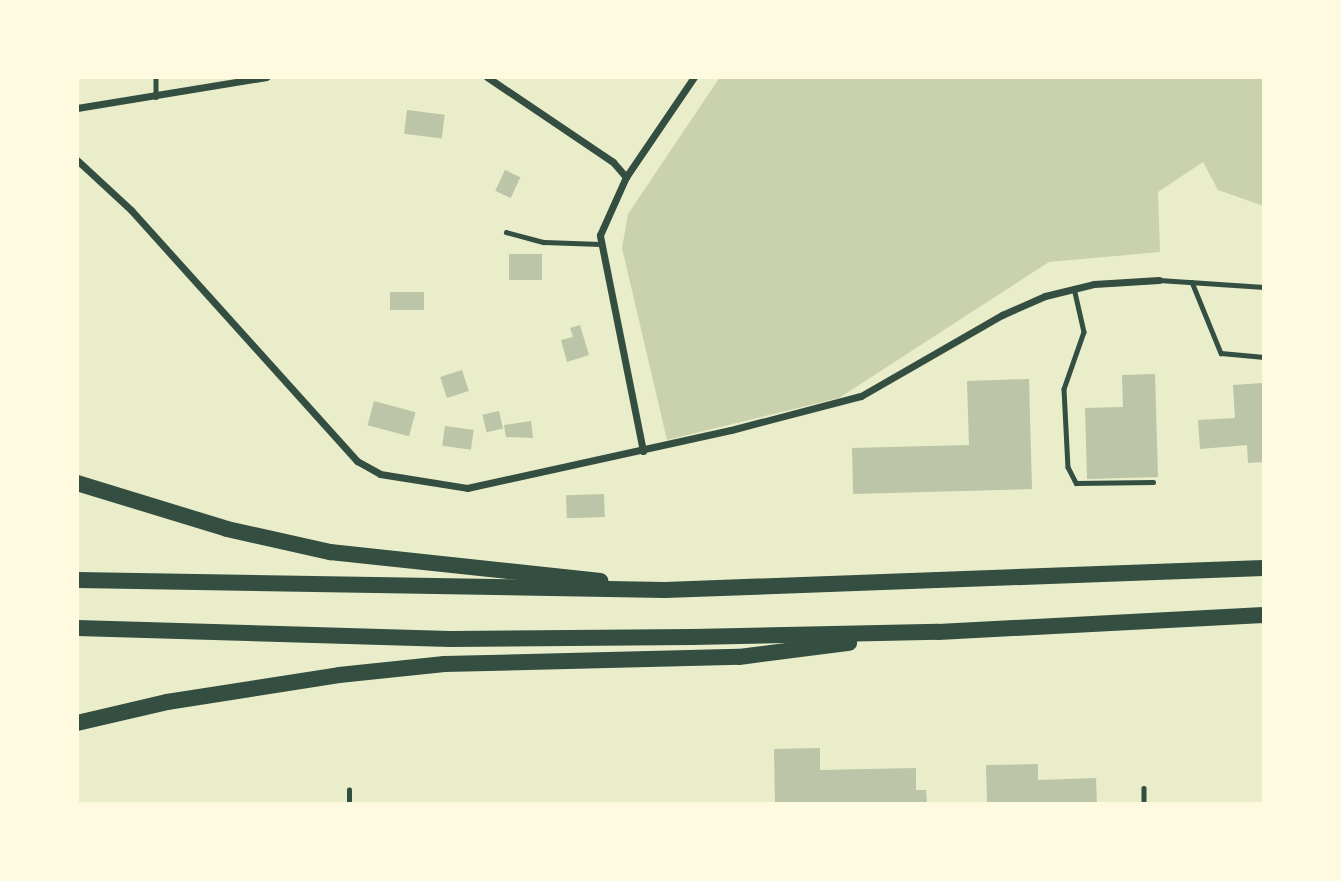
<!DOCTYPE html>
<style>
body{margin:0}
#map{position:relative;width:1341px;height:881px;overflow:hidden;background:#e9edc9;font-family:"Roboto Condensed",sans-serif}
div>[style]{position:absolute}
.green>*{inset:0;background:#cad2ad}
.building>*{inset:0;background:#bcc5a7;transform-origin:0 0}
.service>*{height:4.5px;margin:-2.25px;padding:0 2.25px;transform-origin:2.25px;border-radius:2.25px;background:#344e41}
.minor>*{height:7px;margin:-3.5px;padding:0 3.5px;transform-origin:3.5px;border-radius:3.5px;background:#344e41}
.motorway>*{height:16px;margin:-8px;padding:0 8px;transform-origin:8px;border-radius:8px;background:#344e41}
span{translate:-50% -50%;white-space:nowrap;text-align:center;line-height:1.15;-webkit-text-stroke:5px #fefae0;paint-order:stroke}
.frame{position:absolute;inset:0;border:79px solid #fefae0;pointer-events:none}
</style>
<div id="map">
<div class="green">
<div style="clip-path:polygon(720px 77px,1264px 77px,1264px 206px,1218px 190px,1203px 162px,1158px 192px,1160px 252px,1049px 262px,839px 398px,667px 440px,622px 248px,628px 214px)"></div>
</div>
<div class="building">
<div style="left:407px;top:110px;width:38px;height:24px;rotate:7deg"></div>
<div style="left:505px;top:170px;width:17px;height:23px;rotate:25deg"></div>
<div style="left:542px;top:254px;width:26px;height:33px;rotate:90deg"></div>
<div style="left:390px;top:292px;width:34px;height:18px"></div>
<div style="clip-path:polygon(580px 325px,589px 355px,567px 362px,561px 340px,573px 337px,570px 328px)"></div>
<div style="left:462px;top:370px;width:22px;height:23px;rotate:72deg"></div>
<div style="clip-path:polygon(1155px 374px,1158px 477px,1087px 479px,1085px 408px,1123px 407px,1122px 375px)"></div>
<div style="clip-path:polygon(1029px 379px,1032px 489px,853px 494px,852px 448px,969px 445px,967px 381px)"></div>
<div style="clip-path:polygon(1262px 383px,1264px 462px,1248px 463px,1247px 445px,1200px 449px,1198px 420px,1235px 418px,1233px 385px)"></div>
<div style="left:374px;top:401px;width:43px;height:25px;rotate:15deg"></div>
<div style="left:499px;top:411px;width:18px;height:17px;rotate:77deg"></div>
<div style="clip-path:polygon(531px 421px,533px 438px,506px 437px,504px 425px)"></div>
<div style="left:445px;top:426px;width:29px;height:20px;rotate:8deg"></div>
<div style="left:604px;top:494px;width:23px;height:38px;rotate:88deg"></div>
<div style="clip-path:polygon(820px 748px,820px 770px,916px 768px,916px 790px,926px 790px,927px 804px,775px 804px,774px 749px)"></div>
<div style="clip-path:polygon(1038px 764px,1038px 780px,1096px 778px,1097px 804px,987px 804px,986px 765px)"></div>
</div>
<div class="service">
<div style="left:156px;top:77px;width:20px;rotate:90deg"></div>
<div style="left:506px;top:232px;width:39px;rotate:15deg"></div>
<div style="left:544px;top:242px;width:56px;rotate:2deg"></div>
<div style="left:1159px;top:280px;width:105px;rotate:3.8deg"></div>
<div style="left:1192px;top:282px;width:77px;rotate:67.8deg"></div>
<div style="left:1221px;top:353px;width:43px;rotate:5.3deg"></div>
<div style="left:1074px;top:288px;width:45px;rotate:77.2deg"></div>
<div style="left:1084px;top:332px;width:60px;rotate:109.3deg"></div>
<div style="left:1064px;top:389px;width:78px;rotate:87.1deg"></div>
<div style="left:1068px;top:467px;width:18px;rotate:63deg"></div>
<div style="left:1076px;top:483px;width:77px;rotate:-0.7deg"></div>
<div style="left:1144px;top:788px;width:16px;rotate:90deg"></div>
<div style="left:349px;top:804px;width:14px;rotate:-90deg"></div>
</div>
<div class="minor">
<div style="left:487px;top:77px;width:152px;rotate:34deg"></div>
<div style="left:613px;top:162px;width:20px;rotate:49deg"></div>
<div style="left:77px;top:108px;width:192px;rotate:-9.3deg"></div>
<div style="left:77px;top:160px;width:74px;rotate:42.8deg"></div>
<div style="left:131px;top:210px;width:338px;rotate:48deg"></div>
<div style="left:357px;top:461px;width:26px;rotate:29deg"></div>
<div style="left:380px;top:474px;width:88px;rotate:9.1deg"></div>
<div style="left:467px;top:488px;width:270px;rotate:-12.4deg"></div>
<div style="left:731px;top:430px;width:134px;rotate:-14.7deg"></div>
<div style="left:861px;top:396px;width:163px;rotate:-29.9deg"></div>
<div style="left:1002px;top:315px;width:47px;rotate:-23.8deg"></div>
<div style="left:1045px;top:296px;width:50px;rotate:-13.8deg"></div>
<div style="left:1094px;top:284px;width:65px;rotate:-3.5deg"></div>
<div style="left:643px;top:451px;width:220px;rotate:-101.3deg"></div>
<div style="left:600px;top:235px;width:64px;rotate:-65.9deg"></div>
<div style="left:626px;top:177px;width:121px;rotate:-55.8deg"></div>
</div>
<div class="motorway">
<div style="left:77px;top:483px;width:157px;rotate:17deg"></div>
<div style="left:227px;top:529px;width:106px;rotate:12.6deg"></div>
<div style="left:330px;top:552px;width:272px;rotate:6.1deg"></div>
<div style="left:77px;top:580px;width:588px;rotate:0.97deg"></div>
<div style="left:665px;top:590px;width:599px;rotate:-2.1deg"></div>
<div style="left:77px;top:628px;width:373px;rotate:1.7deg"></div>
<div style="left:450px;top:639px;width:242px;rotate:-0.5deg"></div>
<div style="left:692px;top:637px;width:246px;rotate:-1.2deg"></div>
<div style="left:938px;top:632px;width:326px;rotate:-3deg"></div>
<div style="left:77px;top:723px;width:92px;rotate:-13.1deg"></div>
<div style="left:167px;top:702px;width:174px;rotate:-8.9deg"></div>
<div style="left:339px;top:675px;width:106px;rotate:-6deg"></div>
<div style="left:444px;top:664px;width:295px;rotate:-1.4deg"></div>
<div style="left:739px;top:657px;width:111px;rotate:-7.3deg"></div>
</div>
<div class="frame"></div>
</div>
